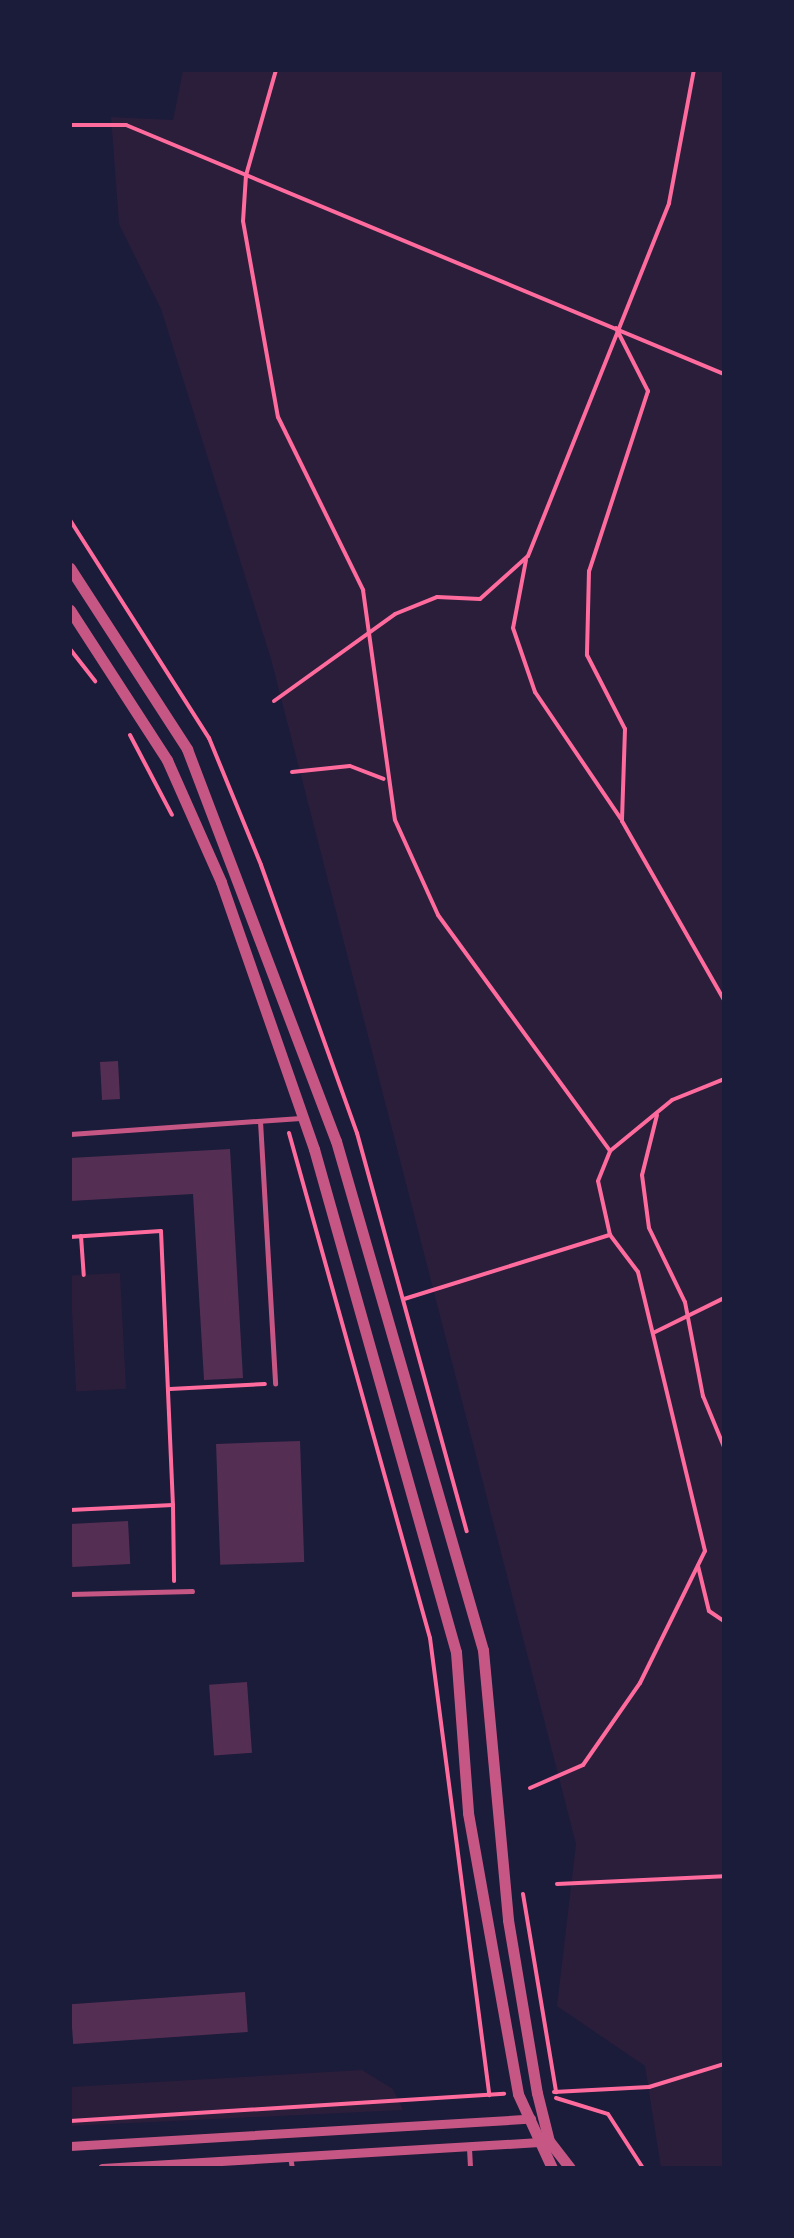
<!DOCTYPE html>
<style>
body{margin:0}
#map{position:relative;width:794px;height:2238px;overflow:hidden;background:#1b1b3a;font-family:Ubuntu,sans-serif}
div>[style]{position:absolute}
.green>*{inset:0;background:#2a1e3b;transform-origin:0 0}
.building>*{inset:0;background:#542f53;transform-origin:0 0}
.path>*{height:4px;margin:-2px;padding:0 2px;transform-origin:2px;border-radius:2px;background:#ff6b9d}
.service>*{height:5px;margin:-2.5px;padding:0 2.5px;transform-origin:2.5px;border-radius:2.5px;background:#c65784}
.minor>*{height:9px;margin:-4.5px;padding:0 4.5px;transform-origin:4.5px;border-radius:4.5px;background:#c65784}
.tertiary>*{height:11px;margin:-5.5px;padding:0 5.5px;transform-origin:5.5px;border-radius:5.5px;background:#c65784}
span{translate:-50% -50%;white-space:nowrap;text-align:center;line-height:1.15;-webkit-text-stroke:8px #1b1b3a;paint-order:stroke}
.frame{position:absolute;inset:0;border:72px solid #1b1b3a;pointer-events:none}
</style>
<div id="map">
<div class="green">
<div style="clip-path:polygon(183px 70px,724px 70px,724px 2168px,661px 2168px,645px 2066px,557px 2006px,576px 1844px,271px 659px,161px 309px,119px 224px,111px 117px,173px 120px)"></div>
<div style="left:120px;top:1273px;width:116px;height:50px;rotate:87deg"></div>
<div style="clip-path:polygon(362px 2070px,393px 2089px,403px 2110px,70px 2126px,70px 2087px)"></div>
</div>
<div class="building">
<div style="left:118px;top:1061px;width:38px;height:18px;rotate:87deg"></div>
<div style="clip-path:polygon(230px 1149px,243px 1378px,204px 1380px,193px 1194px,70px 1201px,70px 1158px)"></div>
<div style="left:300px;top:1441px;width:121px;height:84px;rotate:88deg"></div>
<div style="left:128px;top:1521px;width:43px;height:58px;rotate:87deg"></div>
<div style="left:247px;top:1682px;width:71px;height:38px;rotate:86deg"></div>
<div style="left:245px;top:1992px;width:40px;height:175px;rotate:86deg"></div>
</div>
<div class="path">
<div style="left:276px;top:70px;width:109px;rotate:105.9deg"></div>
<div style="left:246px;top:175px;width:46px;rotate:93.7deg"></div>
<div style="left:243px;top:221px;width:199px;rotate:79.9deg"></div>
<div style="left:278px;top:417px;width:193px;rotate:63.8deg"></div>
<div style="left:363px;top:590px;width:232px;rotate:82.1deg"></div>
<div style="left:395px;top:820px;width:104px;rotate:65.6deg"></div>
<div style="left:438px;top:915px;width:292px;rotate:53.9deg"></div>
<div style="left:70px;top:125px;width:56px"></div>
<div style="left:126px;top:125px;width:648px;rotate:22.61deg"></div>
<div style="left:616px;top:328px;width:71px;rotate:63.1deg"></div>
<div style="left:648px;top:391px;width:189px;rotate:108.1deg"></div>
<div style="left:589px;top:571px;width:84px;rotate:91.4deg"></div>
<div style="left:587px;top:655px;width:83px;rotate:62.8deg"></div>
<div style="left:625px;top:729px;width:92px;rotate:91.9deg"></div>
<div style="left:622px;top:821px;width:206px;rotate:60.3deg"></div>
<div style="left:70px;top:520px;width:259px;rotate:57.5deg"></div>
<div style="left:209px;top:738px;width:137px;rotate:67.7deg"></div>
<div style="left:261px;top:865px;width:285px;rotate:70.3deg"></div>
<div style="left:357px;top:1133px;width:413px;rotate:74.6deg"></div>
<div style="left:526px;top:560px;width:69px;rotate:100.8deg"></div>
<div style="left:513px;top:628px;width:68px;rotate:71deg"></div>
<div style="left:535px;top:692px;width:153px;rotate:55.9deg"></div>
<div style="left:70px;top:649px;width:41px;rotate:52deg"></div>
<div style="left:274px;top:701px;width:149px;rotate:-35.7deg"></div>
<div style="left:395px;top:614px;width:45px;rotate:-22deg"></div>
<div style="left:437px;top:597px;width:43px;rotate:2.7deg"></div>
<div style="left:480px;top:599px;width:64px;rotate:-41.9deg"></div>
<div style="left:528px;top:556px;width:380px;rotate:-68.2deg"></div>
<div style="left:669px;top:203px;width:135px;rotate:-79.4deg"></div>
<div style="left:130px;top:735px;width:90px;rotate:62.3deg"></div>
<div style="left:292px;top:772px;width:58px;rotate:-5.9deg"></div>
<div style="left:350px;top:766px;width:36px;rotate:21deg"></div>
<div style="left:657px;top:1115px;width:62px;rotate:104deg"></div>
<div style="left:642px;top:1175px;width:53px;rotate:82.5deg"></div>
<div style="left:649px;top:1228px;width:82px;rotate:64.1deg"></div>
<div style="left:685px;top:1302px;width:96px;rotate:79.2deg"></div>
<div style="left:703px;top:1396px;width:55px;rotate:67.6deg"></div>
<div style="left:289px;top:1133px;width:524px;rotate:74.4deg"></div>
<div style="left:430px;top:1638px;width:461px;rotate:82.6deg"></div>
<div style="left:81px;top:1236px;width:39px;rotate:86deg"></div>
<div style="left:70px;top:1237px;width:91px;rotate:-3.8deg"></div>
<div style="left:161px;top:1231px;width:274px;rotate:87.5deg"></div>
<div style="left:173px;top:1505px;width:103px;rotate:177.2deg"></div>
<div style="left:404px;top:1299px;width:216px;rotate:-17.3deg"></div>
<div style="left:610px;top:1235px;width:55px;rotate:-102.5deg"></div>
<div style="left:598px;top:1181px;width:32px;rotate:-68deg"></div>
<div style="left:610px;top:1151px;width:80px;rotate:-39.4deg"></div>
<div style="left:672px;top:1100px;width:56px;rotate:-22deg"></div>
<div style="left:653px;top:1333px;width:79px;rotate:-26.2deg"></div>
<div style="left:170px;top:1389px;width:95px;rotate:-3deg"></div>
<div style="left:173px;top:1505px;width:76px;rotate:89.2deg"></div>
<div style="left:698px;top:1566px;width:46px;rotate:76.3deg"></div>
<div style="left:709px;top:1611px;width:18px;rotate:34deg"></div>
<div style="left:530px;top:1788px;width:58px;rotate:-23.5deg"></div>
<div style="left:583px;top:1765px;width:100px;rotate:-55.2deg"></div>
<div style="left:640px;top:1683px;width:147px;rotate:-63.8deg"></div>
<div style="left:705px;top:1551px;width:287px;rotate:-103.5deg"></div>
<div style="left:638px;top:1272px;width:46px;rotate:-127.1deg"></div>
<div style="left:557px;top:1884px;width:167px;rotate:-2.7deg"></div>
<div style="left:523px;top:1894px;width:201px;rotate:80.5deg"></div>
<div style="left:554px;top:2092px;width:95px;rotate:-3deg"></div>
<div style="left:649px;top:2087px;width:78px;rotate:-17deg"></div>
<div style="left:556px;top:2098px;width:54px;rotate:17.1deg"></div>
<div style="left:608px;top:2114px;width:64px;rotate:57.1deg"></div>
<div style="left:70px;top:2121px;width:435px;rotate:-3.6deg"></div>
</div>
<div class="service">
<div style="left:260px;top:1121px;width:263px;rotate:86.7deg"></div>
<div style="left:70px;top:1134px;width:231px;rotate:-4deg"></div>
<div style="left:70px;top:1594px;width:122px;rotate:-1.4deg"></div>
<div style="left:469px;top:2148px;width:20px;rotate:87deg"></div>
<div style="left:290px;top:2156px;width:12px;rotate:81deg"></div>
</div>
<div class="minor">
<div style="left:70px;top:2146px;width:462px;rotate:-3.4deg"></div>
<div style="left:102px;top:2168px;width:442px;rotate:-3.4deg"></div>
</div>
<div class="tertiary">
<div style="left:70px;top:568px;width:216px;rotate:57.1deg"></div>
<div style="left:187px;top:749px;width:419px;rotate:69.2deg"></div>
<div style="left:336px;top:1141px;width:530px;rotate:73.89deg"></div>
<div style="left:483px;top:1650px;width:271px;rotate:84.7deg"></div>
<div style="left:508px;top:1920px;width:175px;rotate:80.5deg"></div>
<div style="left:537px;top:2093px;width:49px;rotate:76deg"></div>
<div style="left:549px;top:2141px;width:34px;rotate:52deg"></div>
<div style="left:70px;top:610px;width:179px;rotate:57.1deg"></div>
<div style="left:167px;top:760px;width:133px;rotate:66.1deg"></div>
<div style="left:221px;top:882px;width:283px;rotate:70.8deg"></div>
<div style="left:314px;top:1149px;width:523px;rotate:74.24deg"></div>
<div style="left:456px;top:1652px;width:161px;rotate:85.7deg"></div>
<div style="left:468px;top:1813px;width:285px;rotate:79.9deg"></div>
<div style="left:518px;top:2094px;width:81px;rotate:65.3deg"></div>
</div>
<div class="frame"></div>
</div>
